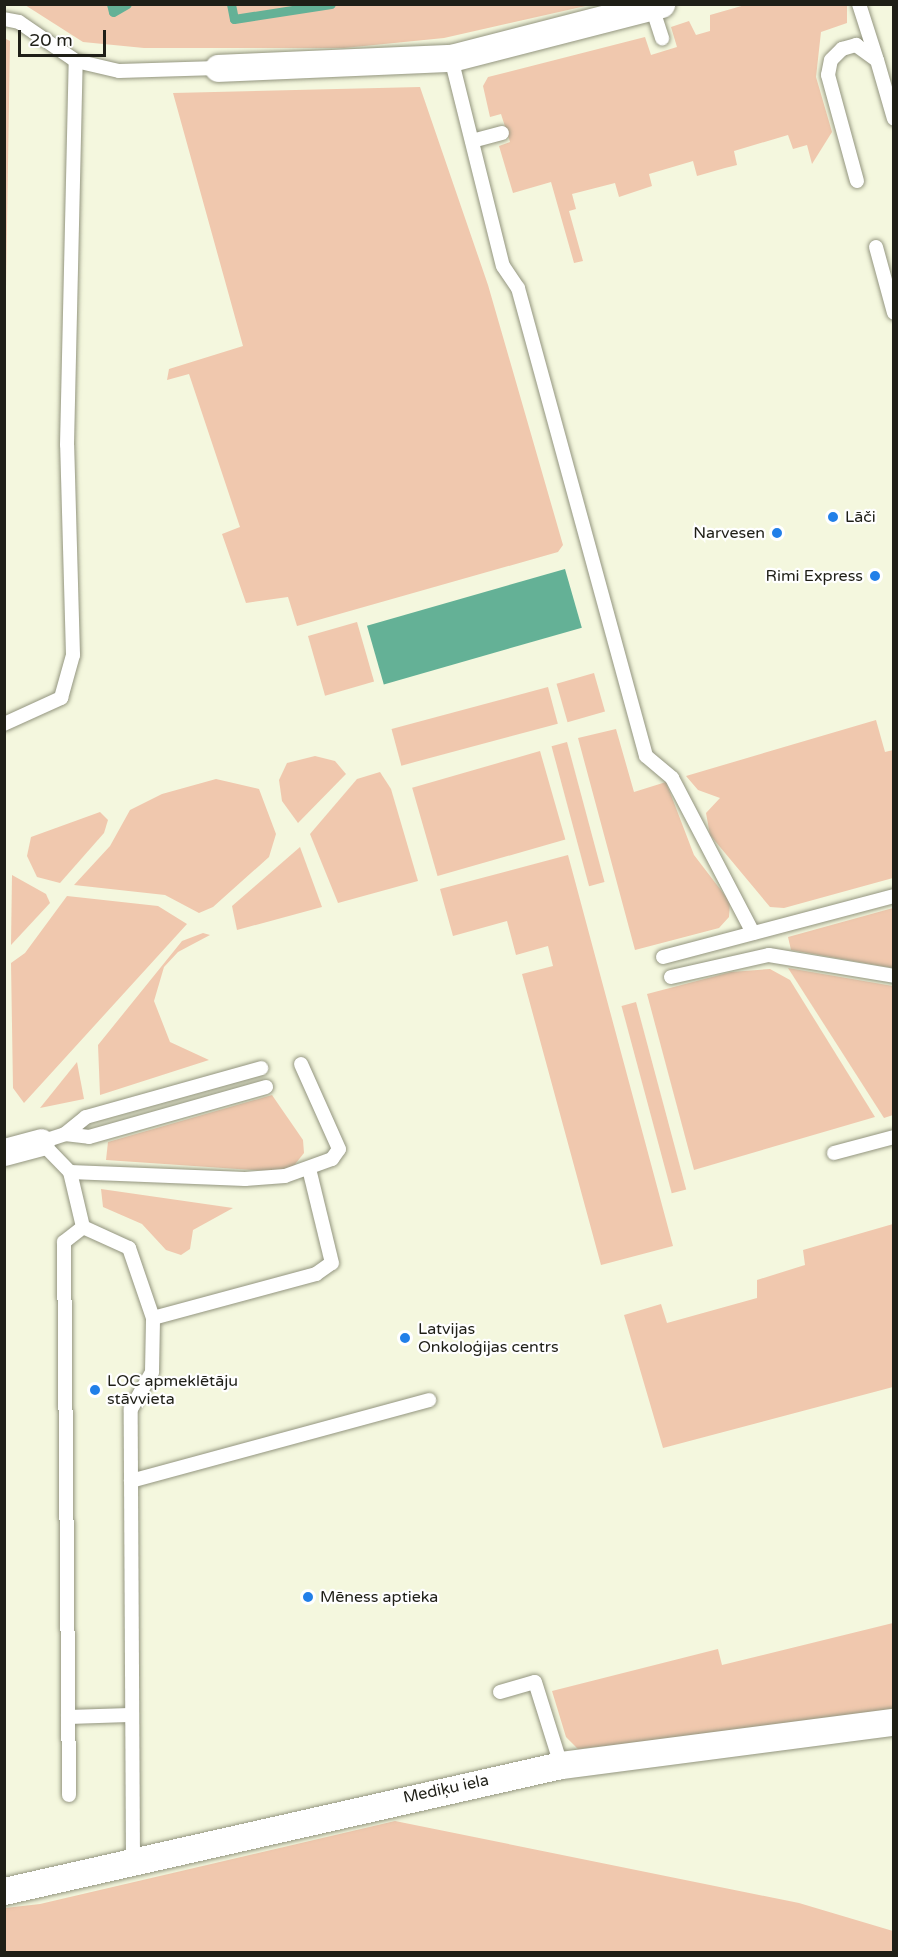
<!DOCTYPE html>
<meta charset="utf-8">
<style>
body{margin:0}
#map{position:relative;width:898px;height:1957px;overflow:hidden;background:#f4f7de;font-family:"Varela Round",sans-serif}
div>[style]{position:absolute}
.green>*{inset:0;background:#f0c8ae;transform-origin:0 0}
.water>*{inset:0;background:#64b196;transform-origin:0 0}
.stream>*{height:9px;margin:-4.5px;padding:0 4.5px;transform-origin:4.5px;border-radius:4.5px;background:#64b196}
.roads{filter:drop-shadow(0 0 2px #93957f) drop-shadow(0 0 2px #93957f)}
.lane>*{height:14px;margin:-7px;padding:0 7px;transform-origin:7px;border-radius:7px;background:#fff}
.street>*{height:27px;margin:-13.5px;padding:0 13.5px;transform-origin:13.5px;border-radius:13.5px;background:#fff}
.dots>*{width:16px;height:16px;translate:-50% -50%;box-sizing:border-box;border:3px solid #fff;border-radius:50%}
span{translate:-50% -50%;white-space:nowrap;text-align:center;line-height:1.15;-webkit-text-stroke:4.5px #fff;paint-order:stroke}
.poi-label{font-size:16px;color:#1f1f17}
.left{translate:0 -50%;text-align:left}
.right{translate:-100% -50%;text-align:right}
.street-label{font-size:16px;color:#1f1f17}
.frame{position:absolute;inset:0;border:6px solid #1f1f17;pointer-events:none}
.scale{position:absolute;left:18px;top:30px;width:88px;height:27px;box-sizing:border-box;border:3px solid #1f1f17;border-top:0;padding-left:8px;font-size:18px;line-height:21px;white-space:nowrap;color:#1f1f17;-webkit-text-stroke:4px #fff;paint-order:stroke}
</style>
<div id="map">
<div class="green">
<div style="clip-path:polygon(25px 5px,590px 5px,444px 38px,344px 48px,144px 48px,83px 42px)"></div>
<div style="clip-path:polygon(745px 5px,847px 5px,847px 23px,821px 32px,816px 77px,832px 132px,812px 164px,807px 145px,793px 149px,788px 135px,734px 151px,737px 165px,725px 168px,697px 176px,693px 161px,649px 174px,652px 186px,619px 197px,615px 183px,572px 194px,576px 209px,569px 211px,583px 261px,574px 263px,551px 182px,513px 193px,499px 146px,510px 142px,501px 114px,490px 117px,483px 86px,488px 77px,645px 37px,651px 55px,677px 47px,671px 27px,689px 21px,696px 35px,710px 31px,710px 15px)"></div>
<div style="clip-path:polygon(4px 38px,10px 41px,5px 349px,4px 349px)"></div>
<div style="clip-path:polygon(420px 87px,488px 285px,563px 545px,558px 552px,297px 626px,288px 597px,246px 603px,222px 534px,240px 527px,189px 374px,167px 380px,169px 369px,243px 346px,173px 93px)"></div>
<div style="left:357px;top:622px;width:62px;height:51px;rotate:74deg"></div>
<div style="left:594px;top:673px;width:40px;height:39px;rotate:74deg"></div>
<div style="left:548px;top:687px;width:38px;height:162px;rotate:75deg"></div>
<div style="clip-path:polygon(876px 720px,885px 752px,893px 750px,893px 878px,784px 908px,770px 907px,710px 835px,706px 813px,720px 798px,698px 790px,686px 776px)"></div>
<div style="clip-path:polygon(616px 729px,634px 792px,666px 782px,694px 855px,730px 902px,729px 917px,719px 928px,635px 950px,578px 738px)"></div>
<div style="left:567px;top:742px;width:145px;height:16px;rotate:75deg"></div>
<div style="left:540px;top:751px;width:92px;height:133px;rotate:74deg"></div>
<div style="clip-path:polygon(315px 756px,335px 761px,346px 774px,298px 823px,282px 801px,279px 780px,287px 763px)"></div>
<div style="clip-path:polygon(380px 772px,391px 789px,418px 881px,338px 903px,310px 834px,357px 779px)"></div>
<div style="clip-path:polygon(216px 779px,259px 789px,276px 834px,269px 857px,213px 907px,199px 913px,165px 895px,74px 885px,110px 846px,130px 810px,162px 794px)"></div>
<div style="clip-path:polygon(100px 812px,108px 820px,104px 833px,60px 883px,37px 877px,27px 856px,31px 837px)"></div>
<div style="clip-path:polygon(300px 847px,322px 907px,237px 930px,232px 906px)"></div>
<div style="clip-path:polygon(568px 855px,673px 1246px,601px 1265px,522px 974px,553px 966px,548px 946px,516px 955px,507px 921px,453px 936px,440px 889px)"></div>
<div style="clip-path:polygon(12px 875px,46px 894px,50px 903px,11px 945px)"></div>
<div style="clip-path:polygon(67px 896px,158px 906px,187px 924px,24px 1103px,13px 1088px,11px 963px,25px 953px)"></div>
<div style="clip-path:polygon(893px 908px,893px 968px,791px 950px,788px 937px)"></div>
<div style="clip-path:polygon(203px 933px,210px 935px,178px 952px,164px 967px,154px 1001px,170px 1042px,209px 1060px,100px 1095px,98px 1045px,182px 941px)"></div>
<div style="clip-path:polygon(788px 968px,893px 986px,893px 1115px,884px 1118px)"></div>
<div style="clip-path:polygon(770px 969px,790px 980px,875px 1117px,694px 1170px,647px 994px,731px 972px)"></div>
<div style="left:636px;top:1002px;width:194px;height:15px;rotate:75deg"></div>
<div style="clip-path:polygon(77px 1062px,84px 1099px,40px 1108px)"></div>
<div style="clip-path:polygon(272px 1095px,303px 1140px,304px 1153px,292px 1168px,268px 1171px,106px 1160px,108px 1142px)"></div>
<div style="clip-path:polygon(101px 1189px,233px 1208px,193px 1230px,190px 1249px,181px 1255px,166px 1250px,142px 1224px,103px 1207px)"></div>
<div style="clip-path:polygon(893px 1224px,893px 1387px,663px 1448px,624px 1315px,661px 1304px,667px 1323px,757px 1298px,757px 1280px,805px 1265px,803px 1250px)"></div>
<div style="clip-path:polygon(893px 1623px,893px 1714px,578px 1749px,566px 1737px,552px 1691px,718px 1649px,722px 1665px)"></div>
<div style="clip-path:polygon(395px 1821px,799px 1903px,893px 1931px,893px 1952px,5px 1952px,5px 1908px,40px 1904px)"></div>
</div>
<div class="water">
<div style="left:565px;top:569px;width:61px;height:206px;rotate:74deg"></div>
</div>
<div class="stream">
<div style="left:111px;top:4px;width:8px;rotate:76deg"></div>
<div style="left:113px;top:12px;width:16px;rotate:-30deg"></div>
<div style="left:231px;top:4px;width:15px;rotate:79deg"></div>
<div style="left:234px;top:19px;width:98px;rotate:-8.8deg"></div>
</div>
<div class="roads">
<div class="lane">
<div style="left:859px;top:4px;width:56px;rotate:72.2deg"></div>
<div style="left:652px;top:7px;width:33px;rotate:72deg"></div>
<div style="left:4px;top:19px;width:15px;rotate:11deg"></div>
<div style="left:19px;top:22px;width:69px;rotate:34.4deg"></div>
<div style="left:76px;top:61px;width:44px;rotate:13.1deg"></div>
<div style="left:119px;top:71px;width:99px;rotate:-1.7deg"></div>
<div style="left:451px;top:58px;width:214px;rotate:76deg"></div>
<div style="left:503px;top:266px;width:27px;rotate:56deg"></div>
<div style="left:518px;top:288px;width:485px;rotate:74.7deg"></div>
<div style="left:646px;top:756px;width:34px;rotate:40deg"></div>
<div style="left:672px;top:778px;width:175px;rotate:62.4deg"></div>
<div style="left:472px;top:141px;width:31px;rotate:-15deg"></div>
<div style="left:857px;top:181px;width:110px;rotate:-105.3deg"></div>
<div style="left:828px;top:75px;width:15px;rotate:-79deg"></div>
<div style="left:831px;top:60px;width:16px;rotate:-45deg"></div>
<div style="left:842px;top:49px;width:15px;rotate:-16deg"></div>
<div style="left:856px;top:45px;width:26px;rotate:36deg"></div>
<div style="left:877px;top:60px;width:61px;rotate:73.9deg"></div>
<div style="left:876px;top:247px;width:68px;rotate:74.7deg"></div>
<div style="left:4px;top:724px;width:63px;rotate:-24.5deg"></div>
<div style="left:61px;top:698px;width:45px;rotate:-74.4deg"></div>
<div style="left:73px;top:655px;width:210px;rotate:-91.6deg"></div>
<div style="left:67px;top:445px;width:384px;rotate:-88.7deg"></div>
<div style="left:663px;top:957px;width:239px;rotate:-14.8deg"></div>
<div style="left:671px;top:977px;width:100px;rotate:-12.7deg"></div>
<div style="left:769px;top:955px;width:127px;rotate:9.5deg"></div>
<div style="left:65px;top:1134px;width:24px;rotate:7deg"></div>
<div style="left:89px;top:1137px;width:184px;rotate:-15.8deg"></div>
<div style="left:834px;top:1153px;width:62px;rotate:-14.9deg"></div>
<div style="left:70px;top:1172px;width:175px;rotate:2.3deg"></div>
<div style="left:245px;top:1179px;width:40px;rotate:-4.3deg"></div>
<div style="left:285px;top:1176px;width:50px;rotate:-19.9deg"></div>
<div style="left:332px;top:1159px;width:12px;rotate:-55deg"></div>
<div style="left:339px;top:1149px;width:93px;rotate:-114.1deg"></div>
<div style="left:153px;top:1318px;width:169px;rotate:-15.1deg"></div>
<div style="left:316px;top:1274px;width:19px;rotate:-35deg"></div>
<div style="left:332px;top:1263px;width:97px;rotate:-103.7deg"></div>
<div style="left:131px;top:1481px;width:309px;rotate:-15.2deg"></div>
<div style="left:500px;top:1692px;width:36px;rotate:-16deg"></div>
<div style="left:535px;top:1682px;width:87px;rotate:72.6deg"></div>
<div style="left:68px;top:1717px;width:62px;rotate:-1.8deg"></div>
<div style="left:69px;top:1795px;width:553px;rotate:-90.52deg"></div>
<div style="left:64px;top:1242px;width:24px;rotate:-38deg"></div>
<div style="left:133px;top:1860px;width:451px;rotate:-90.3deg"></div>
<div style="left:131px;top:1409px;width:43px;rotate:-60.4deg"></div>
<div style="left:152px;top:1372px;width:54px;rotate:-88.9deg"></div>
<div style="left:153px;top:1318px;width:74px;rotate:-108.9deg"></div>
<div style="left:129px;top:1248px;width:51px;rotate:-155.5deg"></div>
<div style="left:83px;top:1227px;width:57px;rotate:-103.3deg"></div>
<div style="left:70px;top:1172px;width:42px;rotate:-134deg"></div>
<div style="left:41px;top:1142px;width:25px;rotate:-18deg"></div>
<div style="left:65px;top:1134px;width:27px;rotate:-39deg"></div>
<div style="left:86px;top:1117px;width:182px;rotate:-15.6deg"></div>
</div>
<div class="street">
<div style="left:218px;top:68px;width:233px;rotate:-2.5deg"></div>
<div style="left:451px;top:58px;width:217px;rotate:-14.4deg"></div>
<div style="left:4px;top:1152px;width:38px;rotate:-15deg"></div>
<div style="left:4px;top:1891px;width:571px;rotate:-12.75deg"></div>
<div style="left:561px;top:1765px;width:336px;rotate:-7.4deg"></div>
</div>
</div>
<div class="dots">
<div style="left:833px;top:517px;background:#217fe8"></div>
<div style="left:777px;top:533px;background:#217fe8"></div>
<div style="left:875px;top:576px;background:#217fe8"></div>
<div style="left:405px;top:1338px;background:#217fe8"></div>
<div style="left:95px;top:1390px;background:#217fe8"></div>
<div style="left:308px;top:1597px;background:#217fe8"></div>
</div>
<div class="poi-label">
<span class="left" style="left:845px;top:517px">Lāči</span>
<span class="right" style="left:765px;top:533px">Narvesen</span>
<span class="right" style="left:863px;top:576px">Rimi Express</span>
<span class="left" style="left:418px;top:1338px">Latvijas<br>Onkoloģijas centrs</span>
<span class="left" style="left:107px;top:1390px">LOC apmeklētāju<br>stāvvieta</span>
<span class="left" style="left:320px;top:1597px">Mēness aptieka</span>
</div>
<div class="street-label">
<span style="left:446px;top:1789px;rotate:-12deg">Mediķu iela</span>
</div>
<div class="frame"></div>
<div class="scale">20 m</div>
</div>
